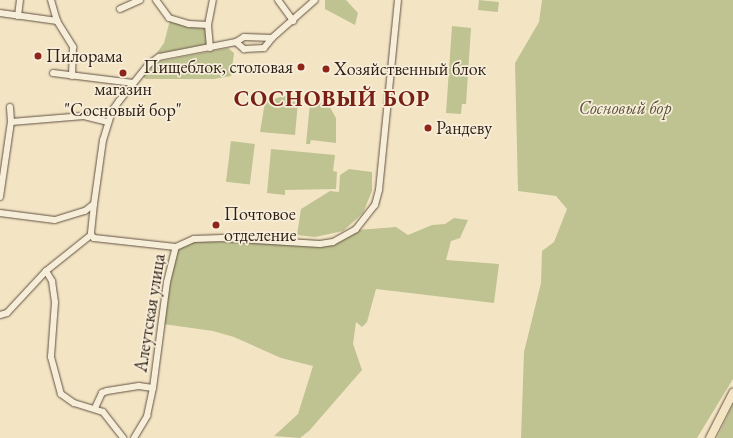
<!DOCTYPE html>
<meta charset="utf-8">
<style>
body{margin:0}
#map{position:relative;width:733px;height:438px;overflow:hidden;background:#f3e5c4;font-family:"EB Garamond",serif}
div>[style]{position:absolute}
.green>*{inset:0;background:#bfc391;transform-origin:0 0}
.roads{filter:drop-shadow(0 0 1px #625142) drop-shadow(0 0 1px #625142)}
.minor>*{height:6px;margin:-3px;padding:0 3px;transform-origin:3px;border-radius:3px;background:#f7eed9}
.major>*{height:8px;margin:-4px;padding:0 4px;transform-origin:4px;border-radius:4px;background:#f3e5c4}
.dots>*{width:11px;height:11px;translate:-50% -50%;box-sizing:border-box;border:2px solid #f7eed9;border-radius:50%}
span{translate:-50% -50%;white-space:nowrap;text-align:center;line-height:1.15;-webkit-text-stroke:3.5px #f7eed9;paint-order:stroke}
.poi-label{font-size:18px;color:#312017}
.left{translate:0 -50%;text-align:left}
.right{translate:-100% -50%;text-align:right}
.park-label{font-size:18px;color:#5c513c;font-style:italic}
.street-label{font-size:18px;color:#312017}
.district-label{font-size:22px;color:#7a1f14;font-weight:700;letter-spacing:1px}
</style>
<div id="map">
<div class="green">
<div style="clip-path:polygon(325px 0,346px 0,358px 13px,355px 25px,325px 9px)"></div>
<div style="left:479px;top:0;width:20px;height:10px;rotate:6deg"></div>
<div style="clip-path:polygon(542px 0,733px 0,733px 379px,697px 438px,521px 438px,524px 352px,541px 283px,542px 251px,554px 242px,567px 209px,556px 196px,518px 191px,515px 63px,539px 22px)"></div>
<div style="clip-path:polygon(170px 20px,206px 26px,207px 44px,156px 54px,164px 43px)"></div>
<div style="clip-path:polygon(452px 26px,471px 28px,466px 104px,462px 104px,461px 114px,446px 113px)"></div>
<div style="clip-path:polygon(228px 48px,234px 53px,231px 76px,214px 79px,146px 79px,143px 77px,151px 67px,161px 61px)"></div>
<div style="clip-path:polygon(283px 96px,286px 96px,286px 101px,298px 102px,295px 135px,260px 132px,265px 102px)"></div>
<div style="clip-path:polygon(310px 103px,328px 104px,336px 118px,336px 143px,311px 140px,310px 144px,306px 144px)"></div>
<div style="left:231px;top:141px;width:24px;height:41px;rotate:7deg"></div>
<div style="clip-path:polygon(271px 149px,335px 155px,333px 171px,337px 172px,336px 189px,285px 190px,285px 195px,267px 193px)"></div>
<div style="clip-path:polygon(349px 169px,372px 172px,372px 191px,363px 213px,343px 231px,315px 237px,297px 235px,301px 209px,330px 191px,339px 192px,340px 175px)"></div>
<div style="clip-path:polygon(454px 218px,468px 220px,460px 238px,451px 241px,446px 260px,499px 264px,494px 303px,376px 289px,367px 322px,362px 327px,356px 322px,353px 344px,362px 370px,309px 431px,300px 438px,274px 436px,298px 414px,313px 366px,281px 358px,234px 337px,213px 331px,163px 324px,177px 248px,194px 241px,320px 245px,357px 230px,396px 227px,408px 235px,432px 225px,445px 224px)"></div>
<div style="clip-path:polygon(733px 404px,733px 438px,717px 438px)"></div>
</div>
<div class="roads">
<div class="minor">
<div style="left:51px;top:0;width:22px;rotate:74deg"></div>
<div style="left:156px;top:0;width:22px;rotate:54deg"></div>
<div style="left:169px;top:18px;width:21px;rotate:17deg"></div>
<div style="left:189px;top:24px;width:19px;rotate:3deg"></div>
<div style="left:278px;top:0;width:26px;rotate:54deg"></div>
<div style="left:120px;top:9px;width:22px;rotate:-24deg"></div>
<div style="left:0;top:13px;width:58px;rotate:8deg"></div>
<div style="left:57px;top:21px;width:31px;rotate:58deg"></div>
<div style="left:73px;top:47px;width:29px;rotate:92deg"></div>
<div style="left:18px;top:16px;width:16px;rotate:-83deg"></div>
<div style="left:236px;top:42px;width:78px;rotate:169deg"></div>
<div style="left:159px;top:57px;width:12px;rotate:145deg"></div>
<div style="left:149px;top:64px;width:48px;rotate:129deg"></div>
<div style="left:119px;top:101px;width:12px;rotate:125deg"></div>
<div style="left:112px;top:111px;width:30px;rotate:107deg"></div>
<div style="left:103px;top:140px;width:65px;rotate:98deg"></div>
<div style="left:94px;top:204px;width:31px;rotate:96deg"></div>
<div style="left:91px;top:235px;width:4px;rotate:45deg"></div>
<div style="left:94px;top:238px;width:82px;rotate:6.3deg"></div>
<div style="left:176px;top:247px;width:20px;rotate:-24deg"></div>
<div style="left:194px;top:239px;width:28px;rotate:-2deg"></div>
<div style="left:222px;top:238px;width:98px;rotate:3.5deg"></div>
<div style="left:320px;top:244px;width:13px;rotate:-9deg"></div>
<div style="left:333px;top:242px;width:26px;rotate:-29deg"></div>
<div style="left:356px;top:229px;width:31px;rotate:-52deg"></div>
<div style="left:375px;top:205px;width:16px;rotate:-75deg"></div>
<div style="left:379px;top:190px;width:191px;rotate:-84.3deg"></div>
<div style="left:236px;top:42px;width:11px;rotate:41deg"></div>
<div style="left:244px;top:49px;width:20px;rotate:-3deg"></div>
<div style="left:264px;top:48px;width:13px;rotate:-51deg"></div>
<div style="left:272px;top:38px;width:57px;rotate:-41.5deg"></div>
<div style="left:236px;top:42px;width:9px;rotate:-32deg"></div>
<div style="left:244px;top:37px;width:28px;rotate:2deg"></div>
<div style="left:210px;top:48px;width:23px;rotate:-95deg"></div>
<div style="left:208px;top:25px;width:25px;rotate:-79deg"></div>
<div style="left:53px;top:73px;width:81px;rotate:7.1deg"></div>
<div style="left:11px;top:122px;width:73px;rotate:-4.7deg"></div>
<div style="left:84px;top:116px;width:25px;rotate:14deg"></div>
<div style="left:0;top:197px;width:76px;rotate:-81.7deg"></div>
<div style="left:11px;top:122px;width:15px;rotate:-94deg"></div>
<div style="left:0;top:213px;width:55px;rotate:7.3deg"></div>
<div style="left:55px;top:220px;width:31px;rotate:-17deg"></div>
<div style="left:85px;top:211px;width:11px;rotate:-38deg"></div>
<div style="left:46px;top:271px;width:12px;rotate:59deg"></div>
<div style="left:52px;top:281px;width:21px;rotate:82deg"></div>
<div style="left:55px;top:302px;width:55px;rotate:94.2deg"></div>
<div style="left:51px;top:357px;width:38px;rotate:75deg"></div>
<div style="left:61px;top:394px;width:16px;rotate:35deg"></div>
<div style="left:74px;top:403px;width:30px;rotate:17deg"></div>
<div style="left:103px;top:412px;width:33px;rotate:52deg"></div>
<div style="left:0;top:315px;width:7px;rotate:-16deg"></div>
<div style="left:7px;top:313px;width:57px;rotate:-47.1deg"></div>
<div style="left:46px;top:271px;width:58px;rotate:-38.7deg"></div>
<div style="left:95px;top:408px;width:17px;rotate:-65deg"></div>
<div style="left:102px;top:393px;width:5px;rotate:-22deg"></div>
<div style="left:107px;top:391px;width:32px;rotate:-9deg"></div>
<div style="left:139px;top:386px;width:14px;rotate:8deg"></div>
<div style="left:134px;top:438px;width:26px;rotate:-59deg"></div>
<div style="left:147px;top:416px;width:29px;rotate:-78deg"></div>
<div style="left:153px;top:388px;width:107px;rotate:-82.5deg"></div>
<div style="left:167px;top:282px;width:36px;rotate:-76deg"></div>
</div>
<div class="major">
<div style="left:710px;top:438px;width:51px;rotate:-62.9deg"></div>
</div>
</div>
<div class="dots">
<div style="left:38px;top:56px;background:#8f2418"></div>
<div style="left:301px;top:67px;background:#8f2418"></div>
<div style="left:326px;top:69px;background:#8f2418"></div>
<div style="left:123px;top:73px;background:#8f2418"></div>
<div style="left:428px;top:128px;background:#8f2418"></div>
<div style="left:216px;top:225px;background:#8f2418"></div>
</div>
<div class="poi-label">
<span class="left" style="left:46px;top:56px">Пилорама</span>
<span class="right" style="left:293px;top:67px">Пищеблок, столовая</span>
<span class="left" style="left:334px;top:69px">Хозяйственный блок</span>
<span style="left:123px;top:100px">магазин<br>"Сосновый бор"</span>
<span class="left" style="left:436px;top:128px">Рандеву</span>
<span class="left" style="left:224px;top:225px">Почтовое<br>отделение</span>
</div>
<div class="park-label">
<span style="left:625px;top:108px">Сосновый бор</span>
</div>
<div class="street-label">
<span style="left:150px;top:313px;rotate:-81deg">Алеутская улица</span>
</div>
<div class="district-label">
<span style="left:332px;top:99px">СОСНОВЫЙ БОР</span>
</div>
</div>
